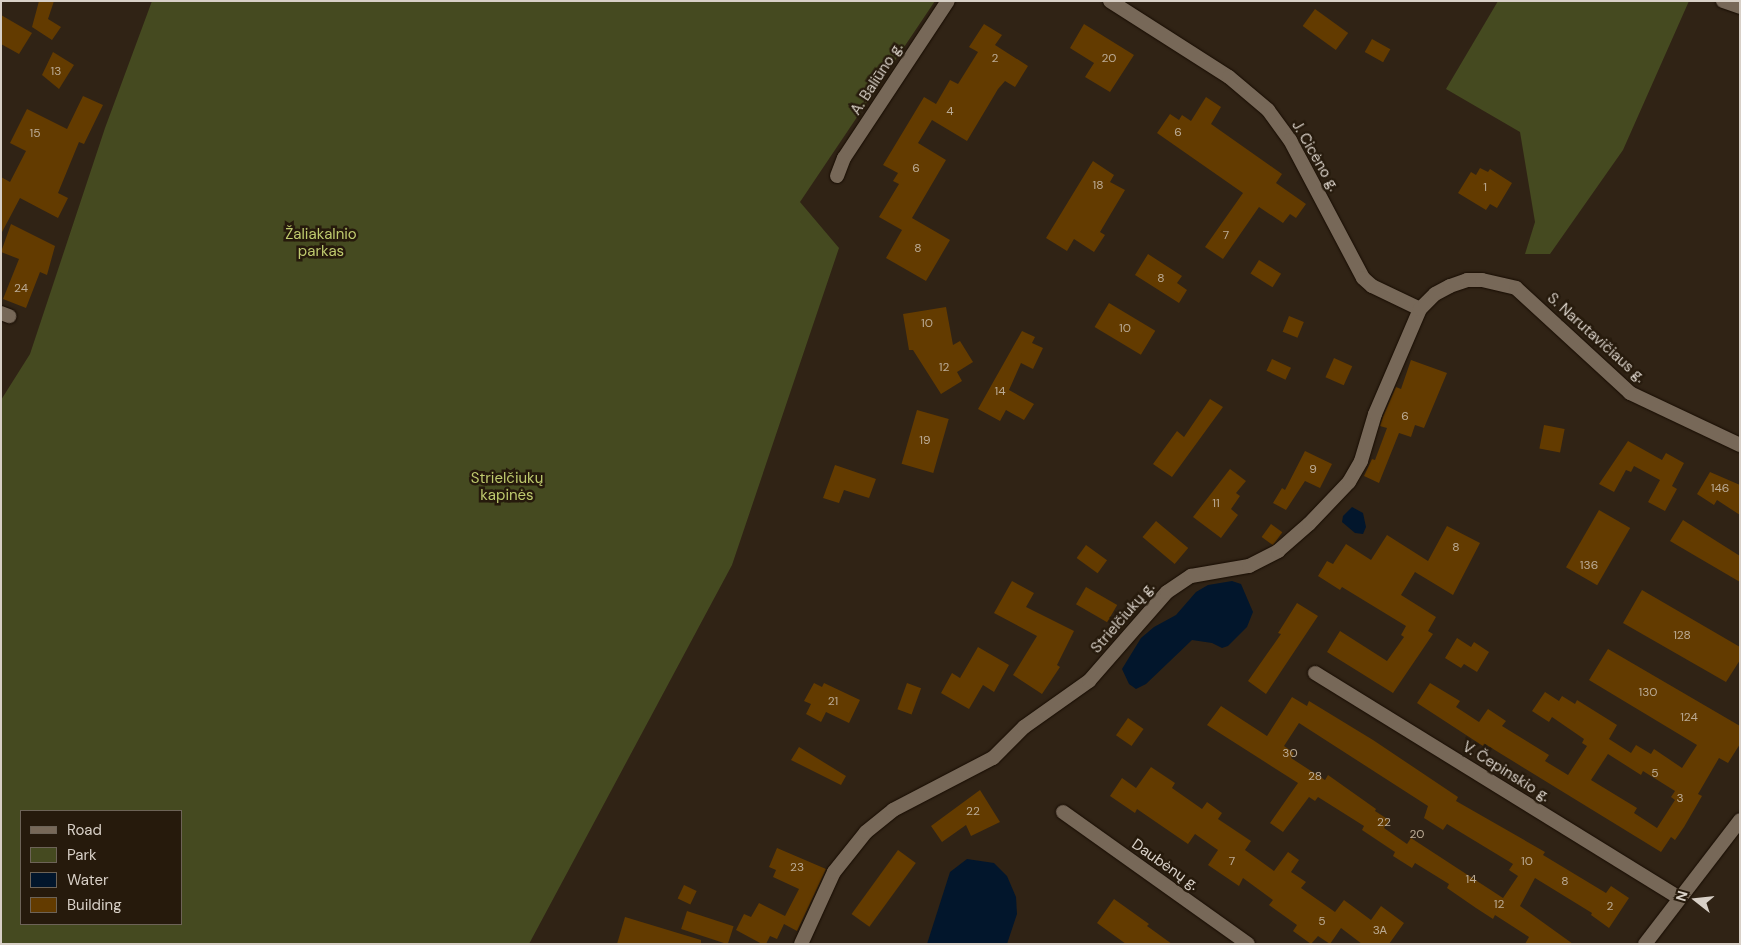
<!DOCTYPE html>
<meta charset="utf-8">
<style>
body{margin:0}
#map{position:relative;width:1741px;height:945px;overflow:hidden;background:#302315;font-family:"DM Sans",sans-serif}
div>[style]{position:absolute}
.green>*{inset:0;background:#454a20}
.water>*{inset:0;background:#02162c}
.building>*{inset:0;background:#633b00;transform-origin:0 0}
.roads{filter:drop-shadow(0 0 1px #170c02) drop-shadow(0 0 1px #170c02)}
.minor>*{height:14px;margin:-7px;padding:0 7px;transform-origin:7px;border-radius:7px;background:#776858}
span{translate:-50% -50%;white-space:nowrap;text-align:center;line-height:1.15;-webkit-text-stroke:5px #261a0c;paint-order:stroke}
.number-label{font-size:12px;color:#bbab95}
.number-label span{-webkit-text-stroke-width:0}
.street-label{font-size:15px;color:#d8d0c7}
.park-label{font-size:15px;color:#bfca6e}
.frame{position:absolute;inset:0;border:2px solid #d8d0c7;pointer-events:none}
.legend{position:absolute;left:20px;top:810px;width:162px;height:115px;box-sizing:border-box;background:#261a0c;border:1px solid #6d6357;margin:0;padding:6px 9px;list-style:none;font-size:15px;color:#d8d0c7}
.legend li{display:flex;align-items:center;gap:10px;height:25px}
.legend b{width:25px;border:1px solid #6d6357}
.north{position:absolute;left:1671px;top:875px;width:50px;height:50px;-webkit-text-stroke:4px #261a0c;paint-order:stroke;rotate:286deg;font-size:14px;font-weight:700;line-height:20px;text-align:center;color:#d8d0c7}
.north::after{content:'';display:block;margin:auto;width:18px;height:22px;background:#d8d0c7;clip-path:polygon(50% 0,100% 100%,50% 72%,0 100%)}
</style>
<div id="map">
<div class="green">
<div style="clip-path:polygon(evenodd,152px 1px,935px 1px,800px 202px,839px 248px,732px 565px,529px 944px,1px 944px,1px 400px,30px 354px,105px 128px,152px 1px,21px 811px,181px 811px,181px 924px,21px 924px,21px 811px)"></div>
<div style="clip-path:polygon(1498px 1px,1689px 1px,1623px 150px,1550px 254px,1525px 254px,1535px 222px,1520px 132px,1446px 89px)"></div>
</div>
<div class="water">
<div style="clip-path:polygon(1352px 507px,1363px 513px,1366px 527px,1363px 534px,1355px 533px,1342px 522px,1343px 516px)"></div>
<div style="clip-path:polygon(1232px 581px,1241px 584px,1253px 612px,1247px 627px,1228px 646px,1222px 648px,1212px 643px,1192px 640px,1146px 684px,1136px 689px,1129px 684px,1122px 669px,1141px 638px,1154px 627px,1176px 615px,1196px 592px,1208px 585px)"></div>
<div style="clip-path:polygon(967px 859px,994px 863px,1007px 876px,1016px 897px,1017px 914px,1007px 944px,927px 944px,950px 872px)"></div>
</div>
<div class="building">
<div style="clip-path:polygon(39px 1px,54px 1px,48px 19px,61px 27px,52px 40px,32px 27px)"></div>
<div style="left:1315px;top:9px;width:41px;height:21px;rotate:36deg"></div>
<div style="clip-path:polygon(1px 15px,32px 33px,19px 54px,1px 44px)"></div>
<div style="clip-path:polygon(984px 24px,1002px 35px,995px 45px,1028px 66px,1015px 87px,1005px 81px,998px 89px,967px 141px,932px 120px,918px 143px,946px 160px,912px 218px,950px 240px,926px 281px,886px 258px,902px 230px,879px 217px,899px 184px,893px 181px,898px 173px,883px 165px,924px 97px,936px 104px,950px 80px,958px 84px,978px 52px,969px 47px)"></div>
<div style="clip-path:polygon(1084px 24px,1134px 55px,1110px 92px,1085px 77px,1094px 63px,1070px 48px)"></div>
<div style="left:1372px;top:39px;width:21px;height:15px;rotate:29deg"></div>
<div style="clip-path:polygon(53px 52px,74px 65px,59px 89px,42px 75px)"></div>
<div style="clip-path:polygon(83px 96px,103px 105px,84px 144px,79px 142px,58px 193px,68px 198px,58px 218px,20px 198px,1px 234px,1px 177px,10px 182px,26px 151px,10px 143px,27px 109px,67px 129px)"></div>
<div style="clip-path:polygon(1206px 97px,1221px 107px,1211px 124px,1282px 174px,1276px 183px,1306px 204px,1296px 218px,1290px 214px,1283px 223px,1259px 207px,1223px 259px,1205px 247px,1243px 193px,1157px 133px,1170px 114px,1179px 120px,1182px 115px,1191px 121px)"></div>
<div style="clip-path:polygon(1093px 161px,1114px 175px,1110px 182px,1125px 190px,1100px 232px,1105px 235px,1094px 252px,1074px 239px,1067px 251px,1046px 238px)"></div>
<div style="clip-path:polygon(1480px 168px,1488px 172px,1490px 169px,1512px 183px,1497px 208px,1490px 204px,1486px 210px,1458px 193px,1471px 172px,1476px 175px)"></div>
<div style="clip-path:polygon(11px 224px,55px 246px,47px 275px,40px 272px,26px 308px,3px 299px,19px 259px,1px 252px)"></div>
<div style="clip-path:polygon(1148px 254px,1182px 276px,1177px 283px,1187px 290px,1179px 303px,1135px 275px)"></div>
<div style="left:1259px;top:260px;width:26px;height:16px;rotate:32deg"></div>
<div style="left:1109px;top:303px;width:54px;height:28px;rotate:31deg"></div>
<div style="clip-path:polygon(946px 307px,953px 345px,960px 341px,973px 362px,957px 372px,962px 381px,941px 394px,913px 350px,909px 350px,903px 314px)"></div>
<div style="left:1289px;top:316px;width:16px;height:17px;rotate:22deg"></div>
<div style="clip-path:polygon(1022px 331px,1035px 337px,1032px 343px,1043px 348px,1033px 369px,1021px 363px,1009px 390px,1034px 404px,1024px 420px,1006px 410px,1000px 421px,978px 409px)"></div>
<div style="left:1334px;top:358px;width:20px;height:21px;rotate:24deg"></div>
<div style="left:1272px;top:359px;width:21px;height:13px;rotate:25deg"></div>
<div style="clip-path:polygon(1411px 360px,1447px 373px,1424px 428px,1415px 425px,1411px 437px,1399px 433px,1379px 483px,1364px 476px,1372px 459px,1375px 460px,1387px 428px,1380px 426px,1383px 417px,1396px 387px,1401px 389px)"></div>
<div style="clip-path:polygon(1210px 399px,1223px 407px,1172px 477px,1153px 464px,1177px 431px,1184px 437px)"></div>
<div style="left:917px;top:410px;width:33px;height:56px;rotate:16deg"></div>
<div style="left:1544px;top:425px;width:21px;height:24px;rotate:11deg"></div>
<div style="clip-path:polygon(1628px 441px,1662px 460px,1666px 453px,1684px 463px,1672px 486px,1677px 489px,1665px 511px,1648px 502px,1660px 480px,1634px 466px,1631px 472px,1626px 470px,1614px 492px,1599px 484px)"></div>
<div style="clip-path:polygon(1305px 451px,1332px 464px,1320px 488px,1305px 481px,1286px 510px,1273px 503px,1282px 488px,1285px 490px)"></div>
<div style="clip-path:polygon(835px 465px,876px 479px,869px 498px,844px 490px,839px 503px,823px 498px)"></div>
<div style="clip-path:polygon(1230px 469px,1246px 481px,1236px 493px,1240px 496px,1231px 509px,1238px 515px,1221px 538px,1193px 517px)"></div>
<div style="clip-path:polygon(1710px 472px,1740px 485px,1740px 515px,1717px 500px,1714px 505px,1697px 494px)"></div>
<div style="left:1599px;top:510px;width:36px;height:66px;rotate:30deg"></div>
<div style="clip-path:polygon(1683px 520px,1740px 556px,1740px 582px,1670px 541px)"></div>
<div style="left:1156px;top:521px;width:42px;height:21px;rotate:40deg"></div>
<div style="left:1271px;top:524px;width:14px;height:16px;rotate:36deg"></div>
<div style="clip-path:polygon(1447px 526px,1480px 543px,1453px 595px,1415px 572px,1401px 595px,1436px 617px,1428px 631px,1433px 634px,1393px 693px,1327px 652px,1340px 631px,1387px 661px,1404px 637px,1401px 635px,1406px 626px,1342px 587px,1340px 590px,1318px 576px,1327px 561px,1333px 564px,1346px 544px,1371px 560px,1387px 535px,1428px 561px)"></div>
<div style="left:1086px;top:545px;width:26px;height:16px;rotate:36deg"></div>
<div style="clip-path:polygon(1012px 581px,1034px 593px,1026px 607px,1074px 631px,1057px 665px,1060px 667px,1042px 694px,1013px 675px,1037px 636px,994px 613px)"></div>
<div style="left:1086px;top:587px;width:36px;height:20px;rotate:30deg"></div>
<div style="clip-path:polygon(1642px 590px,1740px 647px,1740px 660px,1726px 682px,1623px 623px)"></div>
<div style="clip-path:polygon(1297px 603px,1318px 616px,1266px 694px,1248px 681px,1281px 634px,1278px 633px)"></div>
<div style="clip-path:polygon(1457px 638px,1471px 647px,1474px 642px,1489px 652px,1477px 672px,1464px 664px,1461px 668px,1445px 658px)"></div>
<div style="clip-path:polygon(978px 647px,1009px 665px,994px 692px,983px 685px,969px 709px,941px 693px,952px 673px,960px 678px)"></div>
<div style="clip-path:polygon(evenodd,1608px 649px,1740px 726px,1740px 744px,1728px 763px,1719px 758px,1698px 794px,1702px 796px,1684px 827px,1675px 840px,1671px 837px,1661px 852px,1485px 744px,1483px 746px,1417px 703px,1430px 683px,1460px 701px,1456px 707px,1479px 722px,1488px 709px,1506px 721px,1502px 726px,1549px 755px,1545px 761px,1568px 775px,1587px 746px,1582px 743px,1584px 739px,1552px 717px,1549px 722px,1532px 711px,1545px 692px,1559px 701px,1562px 696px,1575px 704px,1577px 700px,1617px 725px,1609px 739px,1631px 753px,1636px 745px,1651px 754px,1654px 749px,1682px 768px,1697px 745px,1589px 680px,1608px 649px,1608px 754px,1641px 775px,1643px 771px,1675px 791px,1671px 797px,1675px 800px,1657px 828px,1634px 813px,1637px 808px,1591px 780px,1608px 754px)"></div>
<div style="clip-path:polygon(814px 683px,822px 687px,824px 683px,860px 700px,849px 723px,826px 712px,821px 722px,806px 714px,811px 704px,804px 701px)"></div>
<div style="left:907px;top:683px;width:15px;height:28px;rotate:20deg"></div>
<div style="clip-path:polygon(evenodd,1292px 697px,1307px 706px,1309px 701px,1373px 740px,1458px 797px,1456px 801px,1545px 852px,1543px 855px,1606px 893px,1611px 886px,1629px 898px,1609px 928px,1591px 915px,1592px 913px,1535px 878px,1520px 906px,1573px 944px,1525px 944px,1529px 937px,1495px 915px,1493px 919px,1476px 908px,1447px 888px,1449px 884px,1415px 863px,1412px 868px,1393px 856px,1395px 852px,1362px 830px,1364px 826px,1318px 797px,1315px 801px,1309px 797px,1283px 832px,1270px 823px,1298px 783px,1207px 725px,1221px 706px,1267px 736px,1292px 697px,1299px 723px,1428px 806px,1424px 818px,1443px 830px,1447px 824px,1513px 864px,1509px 870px,1518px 876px,1503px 898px,1411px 838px,1407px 844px,1384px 828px,1389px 820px,1375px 811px,1376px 809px,1328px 775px,1325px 780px,1291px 758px,1294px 753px,1284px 746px,1299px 723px)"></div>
<div style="left:1128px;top:718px;width:19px;height:21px;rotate:35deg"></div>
<div style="clip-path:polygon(799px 747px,846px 776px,841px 785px,791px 760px)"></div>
<div style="clip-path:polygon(1151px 767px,1175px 783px,1172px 788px,1202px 809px,1207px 802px,1222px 813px,1218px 819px,1251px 841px,1245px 850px,1274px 871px,1288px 852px,1299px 860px,1291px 872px,1306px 882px,1301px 888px,1335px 912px,1344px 900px,1371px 920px,1381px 906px,1404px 923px,1389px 944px,1362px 944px,1341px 928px,1330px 944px,1318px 936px,1311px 944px,1293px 931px,1297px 925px,1269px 905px,1273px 900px,1243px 878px,1239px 886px,1208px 865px,1218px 850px,1195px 834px,1188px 844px,1137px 809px,1135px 813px,1110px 796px,1122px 778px,1136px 788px)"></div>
<div style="clip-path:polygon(980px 790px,1000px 822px,971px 836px,966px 825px,942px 842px,931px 826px)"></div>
<div style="clip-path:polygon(777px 848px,826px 869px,797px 931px,784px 924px,777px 939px,770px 936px,766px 944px,762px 944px,736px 930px,744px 914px,751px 917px,759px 903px,785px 916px,799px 889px,773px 877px,776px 870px,769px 867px)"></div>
<div style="left:898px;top:850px;width:22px;height:79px;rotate:36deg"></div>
<div style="left:684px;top:885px;width:14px;height:15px;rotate:25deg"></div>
<div style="clip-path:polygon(1114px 899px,1149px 924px,1147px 926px,1172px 944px,1126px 944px,1097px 923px)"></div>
<div style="left:687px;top:911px;width:49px;height:19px;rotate:18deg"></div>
<div style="clip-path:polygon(625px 917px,701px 940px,701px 944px,617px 944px)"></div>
</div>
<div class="roads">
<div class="minor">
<div style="left:1110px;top:1px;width:141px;rotate:32.6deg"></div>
<div style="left:1229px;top:77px;width:51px;rotate:40.2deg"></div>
<div style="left:1268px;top:110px;width:37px;rotate:54deg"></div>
<div style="left:1290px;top:140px;width:156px;rotate:62.1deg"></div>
<div style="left:1363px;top:278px;width:12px;rotate:42deg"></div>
<div style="left:1372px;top:286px;width:53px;rotate:25.6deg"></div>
<div style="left:1723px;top:1px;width:18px;rotate:19deg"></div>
<div style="left:837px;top:176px;width:19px;rotate:-69deg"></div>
<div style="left:844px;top:158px;width:188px;rotate:-56.5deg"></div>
<div style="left:1px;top:313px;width:9px;rotate:21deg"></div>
<div style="left:1315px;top:673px;width:428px;rotate:31.7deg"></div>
<div style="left:1063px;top:812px;width:227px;rotate:35.5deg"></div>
<div style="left:801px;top:944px;width:79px;rotate:-65.4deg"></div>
<div style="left:834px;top:872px;width:51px;rotate:-51.3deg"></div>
<div style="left:866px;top:832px;width:35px;rotate:-39deg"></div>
<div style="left:893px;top:810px;width:113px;rotate:-27.5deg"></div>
<div style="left:993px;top:758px;width:44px;rotate:-45deg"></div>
<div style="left:1024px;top:727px;width:80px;rotate:-35.3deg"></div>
<div style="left:1089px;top:681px;width:118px;rotate:-48.8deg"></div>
<div style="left:1167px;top:592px;width:29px;rotate:-34deg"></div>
<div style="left:1191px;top:576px;width:59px;rotate:-9.8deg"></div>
<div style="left:1249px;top:566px;width:33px;rotate:-27deg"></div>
<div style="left:1278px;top:551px;width:41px;rotate:-41.1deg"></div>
<div style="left:1309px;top:524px;width:58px;rotate:-46.4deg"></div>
<div style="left:1349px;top:482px;width:24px;rotate:-60deg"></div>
<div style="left:1361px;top:461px;width:49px;rotate:-73.4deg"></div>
<div style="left:1375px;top:414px;width:114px;rotate:-66.8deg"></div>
<div style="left:1420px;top:309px;width:21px;rotate:-45deg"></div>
<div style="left:1435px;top:294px;width:17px;rotate:-28deg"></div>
<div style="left:1450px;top:286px;width:18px;rotate:-19deg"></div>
<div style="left:1467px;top:280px;width:15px"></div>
<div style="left:1482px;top:280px;width:35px;rotate:13deg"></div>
<div style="left:1516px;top:288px;width:155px;rotate:42.6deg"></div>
<div style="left:1630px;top:393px;width:122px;rotate:25.3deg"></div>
<div style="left:1645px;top:944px;width:156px;rotate:-52.5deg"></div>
</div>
</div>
<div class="number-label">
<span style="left:995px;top:59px">2</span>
<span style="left:1109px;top:59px">20</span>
<span style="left:56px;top:72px">13</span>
<span style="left:950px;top:112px">4</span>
<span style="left:1178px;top:133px">6</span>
<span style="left:35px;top:134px">15</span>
<span style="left:916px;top:169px">6</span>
<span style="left:1098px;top:186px">18</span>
<span style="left:1485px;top:188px">1</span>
<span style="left:1226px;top:236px">7</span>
<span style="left:918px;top:249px">8</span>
<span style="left:1161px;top:279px">8</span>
<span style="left:21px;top:289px">24</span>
<span style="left:927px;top:324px">10</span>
<span style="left:1125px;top:329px">10</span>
<span style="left:944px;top:368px">12</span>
<span style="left:1000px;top:392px">14</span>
<span style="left:1405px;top:417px">6</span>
<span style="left:925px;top:441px">19</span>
<span style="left:1313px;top:470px">9</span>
<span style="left:1720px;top:489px">146</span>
<span style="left:1216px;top:504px">11</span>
<span style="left:1456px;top:548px">8</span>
<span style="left:1589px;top:566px">136</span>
<span style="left:1682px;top:636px">128</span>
<span style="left:1648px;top:693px">130</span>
<span style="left:833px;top:702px">21</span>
<span style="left:1689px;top:718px">124</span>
<span style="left:1290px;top:754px">30</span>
<span style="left:1655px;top:774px">5</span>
<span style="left:1315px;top:777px">28</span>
<span style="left:1680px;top:799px">3</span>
<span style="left:973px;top:812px">22</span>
<span style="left:1384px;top:823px">22</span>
<span style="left:1417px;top:835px">20</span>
<span style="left:1232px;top:862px">7</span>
<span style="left:1527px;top:862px">10</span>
<span style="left:797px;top:868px">23</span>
<span style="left:1471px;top:880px">14</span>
<span style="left:1565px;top:882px">8</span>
<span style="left:1499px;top:905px">12</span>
<span style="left:1610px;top:907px">2</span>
<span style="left:1322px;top:922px">5</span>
<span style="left:1380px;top:931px">3A</span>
</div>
<div class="street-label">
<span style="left:877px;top:79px;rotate:-57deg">A. Baliūno g.</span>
<span style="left:1315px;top:156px;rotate:60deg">J. Cicėno g.</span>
<span style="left:1596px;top:338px;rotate:42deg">S. Narutavičiaus g.</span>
<span style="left:1123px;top:618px;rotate:-49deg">Strielčiukų g.</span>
<span style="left:1506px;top:772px;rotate:32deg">V. Čepinskio g.</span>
<span style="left:1165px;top:865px;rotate:35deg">Daubėnų g.</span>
</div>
<div class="park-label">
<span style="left:321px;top:243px">Žaliakalnio<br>parkas</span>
<span style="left:507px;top:487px">Strielčiukų<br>kapinės</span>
</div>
<div class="frame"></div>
<ul class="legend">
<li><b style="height:6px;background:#776858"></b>Road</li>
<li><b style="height:14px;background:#454a20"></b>Park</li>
<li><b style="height:14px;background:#02162c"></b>Water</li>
<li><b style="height:14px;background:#633b00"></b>Building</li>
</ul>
<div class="north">N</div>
</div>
